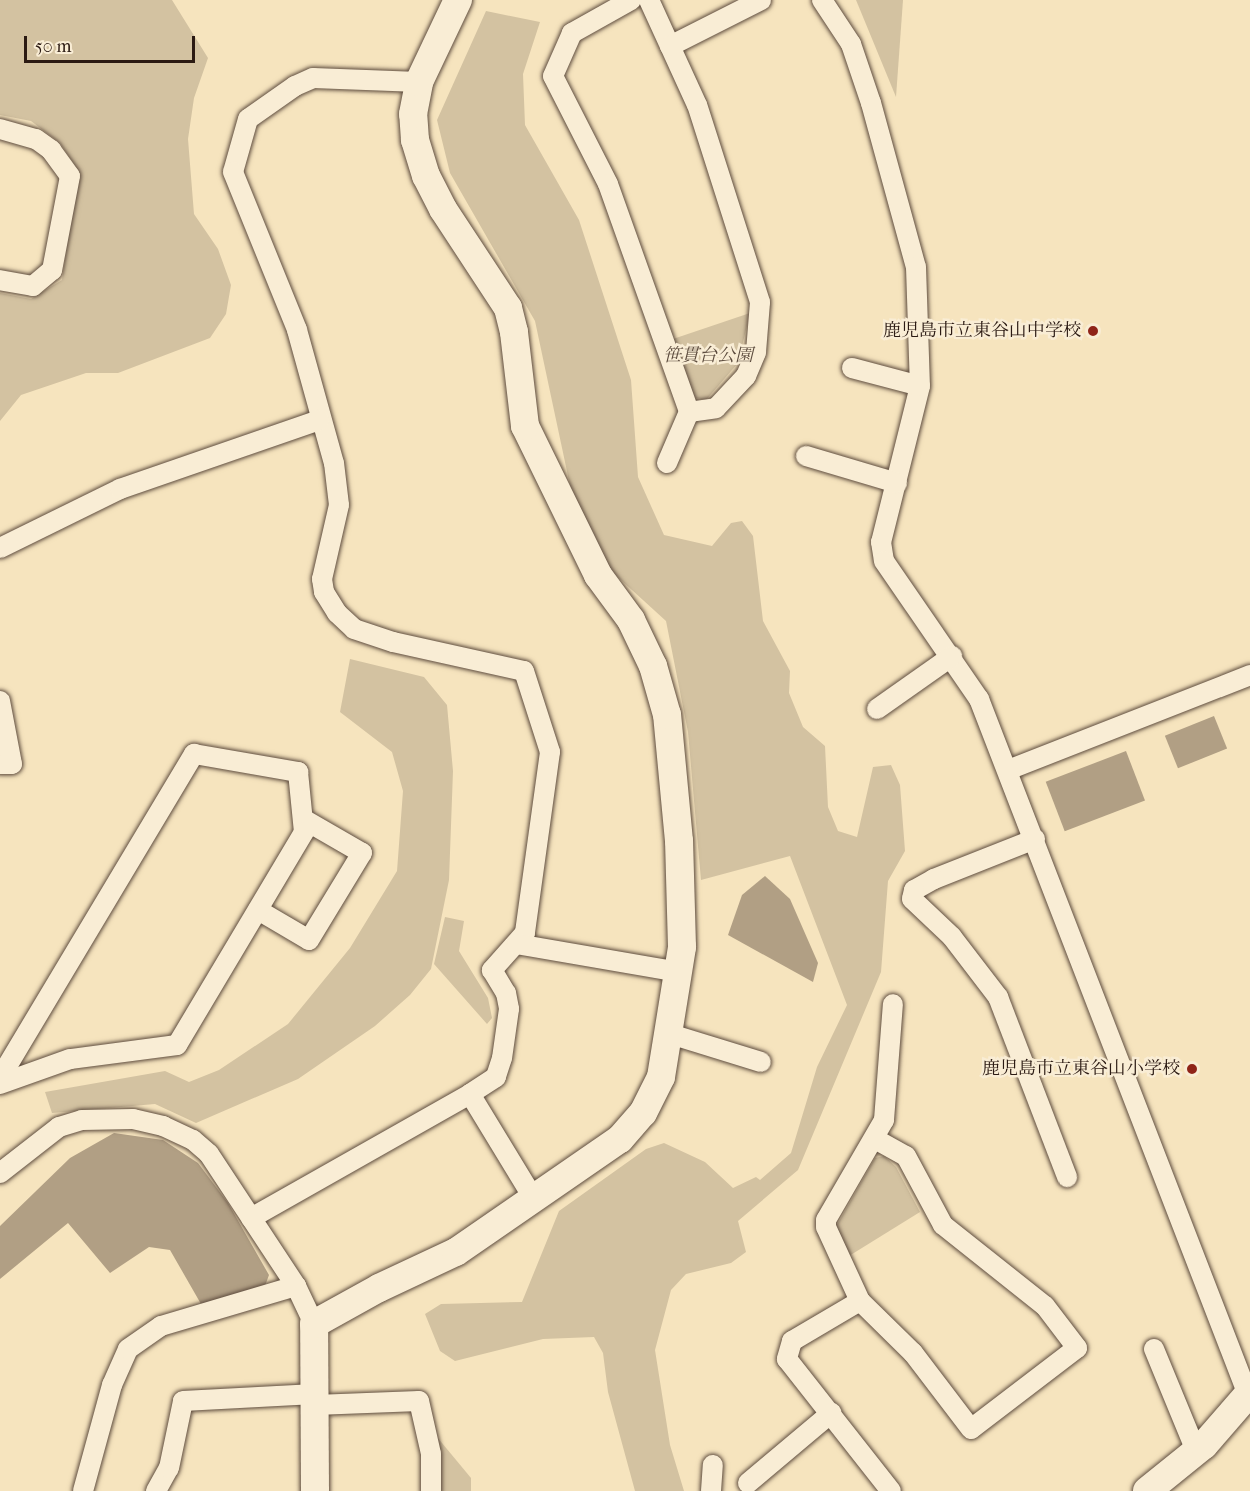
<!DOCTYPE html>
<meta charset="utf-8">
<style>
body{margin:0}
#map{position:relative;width:1250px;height:1491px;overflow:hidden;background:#f6e4be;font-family:"IM FELL French Canon","Noto Serif JP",serif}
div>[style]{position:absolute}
.green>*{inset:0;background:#d3c2a1}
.water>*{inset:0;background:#b19f84;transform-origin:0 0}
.roads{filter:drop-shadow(0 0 2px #5e4c3e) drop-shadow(0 0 2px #5e4c3e)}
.street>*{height:20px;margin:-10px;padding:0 10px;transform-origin:10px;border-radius:10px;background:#f9edd5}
.secondary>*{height:28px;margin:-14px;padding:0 14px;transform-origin:14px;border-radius:14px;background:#f9edd5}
.dots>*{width:16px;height:16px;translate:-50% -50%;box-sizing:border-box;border:3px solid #f9edd5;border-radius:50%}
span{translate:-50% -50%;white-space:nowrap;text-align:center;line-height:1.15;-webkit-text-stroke:5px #f9edd5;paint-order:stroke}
.poi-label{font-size:18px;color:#2b1a13}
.right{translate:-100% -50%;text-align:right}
.park-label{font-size:18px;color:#5d4c3e;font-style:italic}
.scale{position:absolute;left:24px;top:36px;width:171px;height:27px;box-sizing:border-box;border:3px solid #2b1a13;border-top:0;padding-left:8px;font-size:18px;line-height:21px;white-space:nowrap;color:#2b1a13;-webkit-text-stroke:4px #f9edd5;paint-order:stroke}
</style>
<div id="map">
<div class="green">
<div style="clip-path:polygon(0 0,172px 0,208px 58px,194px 98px,188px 139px,194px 214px,218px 249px,231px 285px,226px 314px,210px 338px,118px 373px,86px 373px,21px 395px,0 421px,0 293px,31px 299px,62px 280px,78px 170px,60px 143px,31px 121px,0 115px)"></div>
<div style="clip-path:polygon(856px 0,903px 0,896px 97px)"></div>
<div style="clip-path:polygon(486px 11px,540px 22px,523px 74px,525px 125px,579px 220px,631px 380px,638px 477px,664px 535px,712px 546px,731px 523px,742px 521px,753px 536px,763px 621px,790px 671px,789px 693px,803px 727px,825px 746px,828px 807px,838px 831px,857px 837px,873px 767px,891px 765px,900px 785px,905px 851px,888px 881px,881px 972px,798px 1170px,738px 1221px,746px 1252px,731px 1263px,686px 1274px,671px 1290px,655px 1350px,670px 1445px,684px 1491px,635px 1491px,608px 1392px,603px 1353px,594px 1337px,543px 1339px,455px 1361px,440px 1351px,425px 1314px,441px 1304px,522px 1302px,559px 1211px,646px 1149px,664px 1143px,705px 1162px,733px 1188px,756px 1177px,760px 1180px,791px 1153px,817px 1067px,847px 1005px,790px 856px,701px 880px,688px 732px,666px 621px,599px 560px,575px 509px,535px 321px,450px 173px,437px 120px)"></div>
<div style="clip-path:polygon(750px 313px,738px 363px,706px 400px,692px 397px,673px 339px)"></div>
<div style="clip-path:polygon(350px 659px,424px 677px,447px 705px,453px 771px,449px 880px,431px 969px,410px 995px,375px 1026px,298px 1079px,196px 1123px,155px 1104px,52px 1113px,45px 1092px,165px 1071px,189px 1082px,219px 1070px,288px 1024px,350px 948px,397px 871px,403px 791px,392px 752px,340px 712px)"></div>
<div style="clip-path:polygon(445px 917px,464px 921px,459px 951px,488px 998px,492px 1018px,487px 1024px,434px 964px)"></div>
<div style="clip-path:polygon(884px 1156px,896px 1167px,920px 1212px,849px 1256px,836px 1232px,837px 1225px,875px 1158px)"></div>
<div style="clip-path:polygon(437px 1437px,471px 1478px,471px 1491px,438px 1491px)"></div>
</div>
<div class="water">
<div style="left:1214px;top:716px;width:35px;height:53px;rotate:68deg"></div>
<div style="left:1126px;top:751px;width:53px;height:86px;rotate:69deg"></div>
<div style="clip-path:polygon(765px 876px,790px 899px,818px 963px,813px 982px,728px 935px,742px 895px)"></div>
<div style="clip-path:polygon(114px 1133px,163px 1140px,198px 1163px,228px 1203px,269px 1275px,265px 1286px,201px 1304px,170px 1250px,149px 1247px,110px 1273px,68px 1223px,0 1279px,0 1226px,70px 1158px)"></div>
</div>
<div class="roads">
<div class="street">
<div style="left:631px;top:0;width:68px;rotate:150.8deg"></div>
<div style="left:572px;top:33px;width:47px;rotate:113.8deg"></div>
<div style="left:553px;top:76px;width:121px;rotate:63deg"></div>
<div style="left:608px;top:184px;width:242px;rotate:70.4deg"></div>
<div style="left:649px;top:0;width:51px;rotate:65.5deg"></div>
<div style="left:822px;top:0;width:53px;rotate:56.6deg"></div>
<div style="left:851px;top:44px;width:62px;rotate:71.3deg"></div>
<div style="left:871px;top:103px;width:170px;rotate:74.7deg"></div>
<div style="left:916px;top:267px;width:119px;rotate:88.1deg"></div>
<div style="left:920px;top:386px;width:161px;rotate:104deg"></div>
<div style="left:881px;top:542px;width:19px;rotate:81deg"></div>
<div style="left:884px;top:561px;width:168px;rotate:55.5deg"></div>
<div style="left:979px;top:699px;width:746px;rotate:68.87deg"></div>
<div style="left:419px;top:82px;width:106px;rotate:-177.8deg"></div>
<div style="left:313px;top:78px;width:20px;rotate:156deg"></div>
<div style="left:295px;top:86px;width:57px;rotate:144.9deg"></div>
<div style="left:248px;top:119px;width:55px;rotate:105.8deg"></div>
<div style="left:233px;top:172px;width:170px;rotate:67.9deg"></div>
<div style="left:297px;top:330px;width:138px;rotate:74.5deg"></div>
<div style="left:334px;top:463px;width:42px;rotate:83.2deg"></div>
<div style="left:339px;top:505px;width:76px;rotate:102.9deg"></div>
<div style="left:322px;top:579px;width:13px;rotate:81deg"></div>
<div style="left:324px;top:592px;width:25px;rotate:58deg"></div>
<div style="left:337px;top:613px;width:23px;rotate:43deg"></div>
<div style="left:354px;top:629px;width:41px;rotate:18.4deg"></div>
<div style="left:393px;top:642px;width:134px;rotate:12.5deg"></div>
<div style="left:524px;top:671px;width:85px;rotate:72.2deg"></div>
<div style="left:550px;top:752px;width:183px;rotate:97.9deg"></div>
<div style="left:525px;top:933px;width:50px;rotate:131.7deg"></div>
<div style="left:492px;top:970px;width:27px;rotate:59deg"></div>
<div style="left:506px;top:993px;width:16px;rotate:79deg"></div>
<div style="left:509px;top:1009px;width:49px;rotate:98.1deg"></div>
<div style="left:502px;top:1058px;width:20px;rotate:108deg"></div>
<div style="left:496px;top:1077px;width:31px;rotate:147deg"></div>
<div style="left:0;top:129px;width:37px;rotate:16deg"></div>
<div style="left:36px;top:139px;width:19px;rotate:36deg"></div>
<div style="left:51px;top:150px;width:32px;rotate:54deg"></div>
<div style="left:70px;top:176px;width:96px;rotate:100.8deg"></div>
<div style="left:52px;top:270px;width:25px;rotate:140deg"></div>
<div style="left:33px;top:286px;width:34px;rotate:-170deg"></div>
<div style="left:852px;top:368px;width:70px;rotate:14.8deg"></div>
<div style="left:806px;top:456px;width:95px;rotate:16.5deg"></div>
<div style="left:667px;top:463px;width:56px;rotate:-66.7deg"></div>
<div style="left:689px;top:412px;width:27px;rotate:-8deg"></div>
<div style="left:716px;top:408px;width:44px;rotate:-46.8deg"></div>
<div style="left:746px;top:376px;width:26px;rotate:-67deg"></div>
<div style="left:756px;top:352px;width:50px;rotate:-85.4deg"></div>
<div style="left:760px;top:302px;width:207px;rotate:-107.7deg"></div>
<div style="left:697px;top:105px;width:65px;rotate:-114.6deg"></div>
<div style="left:670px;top:46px;width:102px;rotate:-26.8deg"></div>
<div style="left:0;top:548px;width:134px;rotate:-26.2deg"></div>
<div style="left:120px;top:489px;width:211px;rotate:-19.1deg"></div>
<div style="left:877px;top:709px;width:92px;rotate:-35.2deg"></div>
<div style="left:0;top:764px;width:12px"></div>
<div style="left:12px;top:764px;width:64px;rotate:-100.8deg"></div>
<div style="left:1008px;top:770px;width:260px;rotate:-21.4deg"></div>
<div style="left:1035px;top:839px;width:109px;rotate:158.4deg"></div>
<div style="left:934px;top:879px;width:23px;rotate:151deg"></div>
<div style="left:914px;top:890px;width:9px;rotate:103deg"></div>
<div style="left:912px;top:899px;width:55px;rotate:43.5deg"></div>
<div style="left:952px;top:937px;width:76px;rotate:52.5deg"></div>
<div style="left:998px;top:997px;width:193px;rotate:69deg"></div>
<div style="left:258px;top:910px;width:59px;rotate:30.5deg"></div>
<div style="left:309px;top:940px;width:102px;rotate:-58.7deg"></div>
<div style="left:362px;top:853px;width:68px;rotate:-150deg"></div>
<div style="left:517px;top:944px;width:164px;rotate:9.8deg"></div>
<div style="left:670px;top:1034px;width:95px;rotate:17.1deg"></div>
<div style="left:0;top:1078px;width:378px;rotate:-59.1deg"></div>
<div style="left:194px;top:754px;width:106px;rotate:9.8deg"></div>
<div style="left:298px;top:772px;width:60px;rotate:84.3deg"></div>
<div style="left:304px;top:832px;width:248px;rotate:120.8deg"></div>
<div style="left:177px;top:1045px;width:108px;rotate:172.5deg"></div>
<div style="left:70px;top:1059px;width:74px;rotate:160.3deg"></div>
<div style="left:875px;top:1139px;width:35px;rotate:29deg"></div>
<div style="left:906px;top:1156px;width:78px;rotate:61.8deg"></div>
<div style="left:943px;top:1225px;width:130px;rotate:38.5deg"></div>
<div style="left:1045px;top:1306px;width:53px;rotate:52.7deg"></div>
<div style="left:1077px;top:1348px;width:133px;rotate:142.6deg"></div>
<div style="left:971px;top:1429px;width:96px;rotate:-127.3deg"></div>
<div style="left:913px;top:1353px;width:74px;rotate:-135.5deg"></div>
<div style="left:860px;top:1301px;width:81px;rotate:-114.7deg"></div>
<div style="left:826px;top:1227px;width:7px;rotate:-90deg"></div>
<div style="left:826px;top:1220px;width:116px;rotate:-59.9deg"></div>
<div style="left:884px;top:1120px;width:116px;rotate:-85.6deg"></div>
<div style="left:0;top:1173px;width:75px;rotate:-37.9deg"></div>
<div style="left:59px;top:1127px;width:24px;rotate:-17deg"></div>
<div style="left:82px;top:1120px;width:51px;rotate:-1.1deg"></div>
<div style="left:133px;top:1119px;width:31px;rotate:13deg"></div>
<div style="left:163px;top:1126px;width:33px;rotate:25deg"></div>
<div style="left:193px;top:1140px;width:21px;rotate:41deg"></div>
<div style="left:209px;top:1154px;width:158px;rotate:56.6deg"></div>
<div style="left:296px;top:1286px;width:42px;rotate:64.7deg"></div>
<div style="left:251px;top:1218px;width:252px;rotate:-29.5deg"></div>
<div style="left:470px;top:1094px;width:125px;rotate:58.7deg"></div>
<div style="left:860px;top:1301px;width:79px;rotate:149.5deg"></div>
<div style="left:792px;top:1341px;width:19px;rotate:106deg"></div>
<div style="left:787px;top:1359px;width:168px;rotate:51.8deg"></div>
<div style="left:1154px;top:1349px;width:110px;rotate:67.6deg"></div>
<div style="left:315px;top:1405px;width:104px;rotate:-2.2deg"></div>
<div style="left:419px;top:1401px;width:54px;rotate:77.2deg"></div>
<div style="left:431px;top:1454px;width:37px;rotate:90deg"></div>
<div style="left:748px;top:1483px;width:109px;rotate:-40.1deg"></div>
<div style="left:83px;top:1491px;width:110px;rotate:-74.7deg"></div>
<div style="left:112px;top:1385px;width:39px;rotate:-66deg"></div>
<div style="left:128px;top:1349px;width:40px;rotate:-34.9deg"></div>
<div style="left:161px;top:1326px;width:141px;rotate:-16.5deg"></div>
<div style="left:156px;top:1491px;width:26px;rotate:-61deg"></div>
<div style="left:169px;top:1468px;width:68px;rotate:-78.2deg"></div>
<div style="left:183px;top:1401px;width:132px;rotate:-3deg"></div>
<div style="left:711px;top:1491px;width:26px;rotate:-86deg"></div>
</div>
<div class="secondary">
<div style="left:315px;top:1491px;width:167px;rotate:-90.3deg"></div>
<div style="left:314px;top:1324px;width:74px;rotate:-29deg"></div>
<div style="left:379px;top:1288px;width:85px;rotate:-25.1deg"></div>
<div style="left:456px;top:1252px;width:199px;rotate:-34.6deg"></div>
<div style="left:620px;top:1139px;width:35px;rotate:-49deg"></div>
<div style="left:643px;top:1113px;width:40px;rotate:-63.4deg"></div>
<div style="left:661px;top:1077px;width:132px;rotate:-80.8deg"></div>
<div style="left:682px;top:947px;width:106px;rotate:-91.6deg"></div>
<div style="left:679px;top:841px;width:127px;rotate:-95.4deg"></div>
<div style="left:667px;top:715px;width:51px;rotate:-105.9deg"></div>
<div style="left:653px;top:666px;width:51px;rotate:-115.6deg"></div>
<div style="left:631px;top:620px;width:56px;rotate:-126.3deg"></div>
<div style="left:598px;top:575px;width:166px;rotate:-116.1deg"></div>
<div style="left:525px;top:426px;width:95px;rotate:-96.7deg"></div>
<div style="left:514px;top:332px;width:25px;rotate:-104deg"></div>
<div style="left:508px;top:308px;width:118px;rotate:-123.3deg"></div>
<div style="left:443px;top:209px;width:37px;rotate:-117deg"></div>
<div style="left:426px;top:176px;width:38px;rotate:-107deg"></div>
<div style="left:415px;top:140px;width:26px;rotate:-94deg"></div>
<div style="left:413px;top:114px;width:33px;rotate:-79deg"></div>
<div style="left:419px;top:82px;width:91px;rotate:-64.6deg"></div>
<div style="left:1147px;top:1491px;width:73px;rotate:-38.9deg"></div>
<div style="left:1204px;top:1445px;width:70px;rotate:-49deg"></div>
</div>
</div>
<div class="dots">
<div style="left:1093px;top:331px;background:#8f2418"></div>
<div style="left:1192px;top:1069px;background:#8f2418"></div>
</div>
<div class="poi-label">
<span class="right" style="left:1081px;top:331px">鹿児島市立東谷山中学校</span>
<span class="right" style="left:1180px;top:1069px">鹿児島市立東谷山小学校</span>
</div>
<div class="park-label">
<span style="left:708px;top:356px">笹貫台公園</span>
</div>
<div class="scale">50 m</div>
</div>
